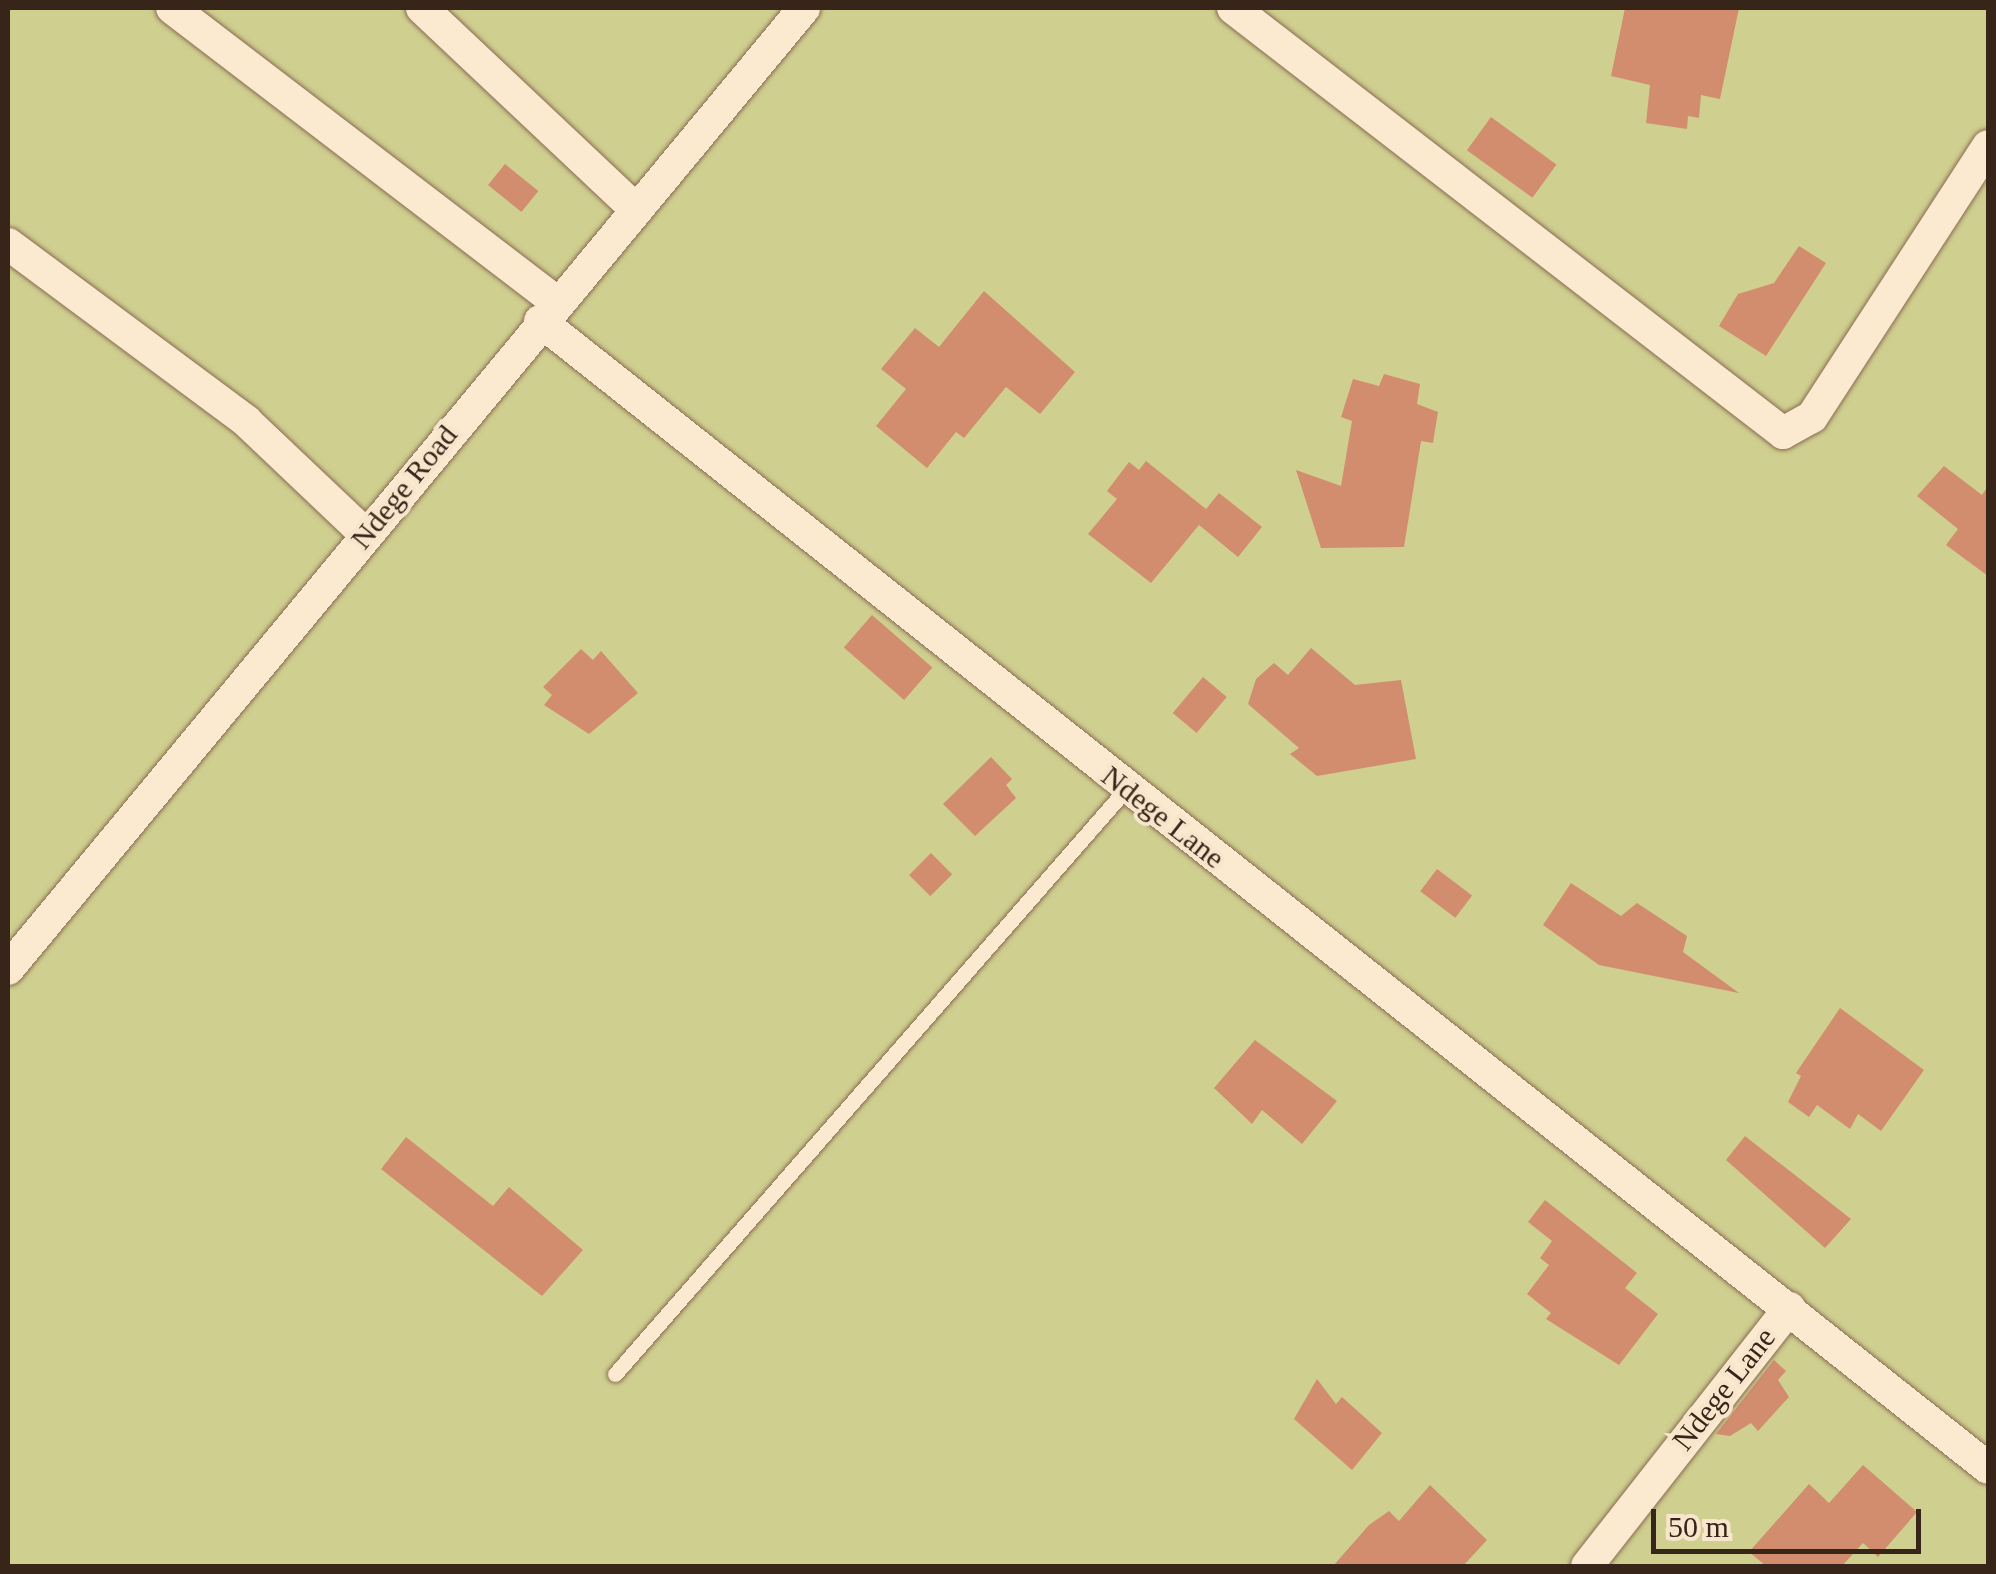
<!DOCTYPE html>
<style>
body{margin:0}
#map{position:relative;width:1996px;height:1574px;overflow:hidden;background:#f1dbbc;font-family:Georgia,serif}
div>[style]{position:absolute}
.green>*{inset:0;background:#cfcf8f;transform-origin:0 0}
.building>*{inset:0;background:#d28d6f;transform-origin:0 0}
.roads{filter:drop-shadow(0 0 2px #8a6b54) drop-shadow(0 0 2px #8a6b54)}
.lane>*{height:15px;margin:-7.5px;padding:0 7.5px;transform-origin:7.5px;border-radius:7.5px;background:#fbe9d0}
.street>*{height:32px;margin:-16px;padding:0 16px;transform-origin:16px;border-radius:16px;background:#fbe9d0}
span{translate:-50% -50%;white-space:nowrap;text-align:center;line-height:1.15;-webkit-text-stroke:8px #f8e6cc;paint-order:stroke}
.street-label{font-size:30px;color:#38251a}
.frame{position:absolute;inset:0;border:10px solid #38251a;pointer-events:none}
.scale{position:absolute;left:1651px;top:1509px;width:270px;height:45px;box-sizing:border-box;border:5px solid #38251a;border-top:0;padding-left:12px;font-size:30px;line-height:35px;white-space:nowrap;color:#38251a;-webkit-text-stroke:8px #f8e6cc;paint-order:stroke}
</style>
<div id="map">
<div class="green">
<div style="left:8px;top:8px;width:1980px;height:1558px"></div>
</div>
<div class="building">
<div style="clip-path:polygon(1625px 8px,1739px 8px,1720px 99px,1701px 95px,1699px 118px,1688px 116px,1687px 129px,1646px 123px,1650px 85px,1611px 76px)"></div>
<div style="left:1491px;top:117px;width:81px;height:41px;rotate:36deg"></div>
<div style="left:505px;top:164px;width:43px;height:27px;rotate:39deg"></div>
<div style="clip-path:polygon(1799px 246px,1826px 263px,1766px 356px,1719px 326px,1738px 294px,1774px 283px)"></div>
<div style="clip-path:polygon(984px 291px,1075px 372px,1040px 414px,1006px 387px,964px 438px,956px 432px,927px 468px,876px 426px,906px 389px,881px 369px,915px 328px,939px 347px)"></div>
<div style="clip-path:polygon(1384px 374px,1420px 384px,1417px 404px,1438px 412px,1433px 443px,1421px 441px,1404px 547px,1321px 548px,1296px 470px,1341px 486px,1352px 421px,1341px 417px,1353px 379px,1379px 386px)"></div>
<div style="clip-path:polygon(1146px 461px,1206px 509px,1219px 493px,1262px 527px,1238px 557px,1199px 525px,1151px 583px,1088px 534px,1117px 499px,1107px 491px,1129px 462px,1139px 470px)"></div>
<div style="clip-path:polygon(1944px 466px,1982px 495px,1988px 486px,1988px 576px,1946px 545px,1958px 529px,1917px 496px)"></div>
<div style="left:872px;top:615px;width:80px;height:43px;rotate:41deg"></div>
<div style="clip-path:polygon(1311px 648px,1355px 685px,1401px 680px,1416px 759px,1317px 776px,1290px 754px,1299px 748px,1248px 704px,1256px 679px,1274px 663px,1288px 675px)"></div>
<div style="clip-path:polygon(581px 649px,593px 660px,601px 651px,638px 693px,589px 734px,544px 705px,552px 695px,543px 687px)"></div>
<div style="left:1203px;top:677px;width:31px;height:47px;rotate:40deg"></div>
<div style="clip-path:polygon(991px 757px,1012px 779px,1006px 785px,1016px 798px,975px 836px,943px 804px)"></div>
<div style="left:931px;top:853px;width:30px;height:31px;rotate:45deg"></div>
<div style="left:1437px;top:869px;width:44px;height:28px;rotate:37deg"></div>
<div style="clip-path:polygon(1571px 883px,1621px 916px,1637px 903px,1687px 936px,1683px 952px,1739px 993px,1599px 965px,1543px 925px)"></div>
<div style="clip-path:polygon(1840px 1008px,1924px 1070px,1881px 1131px,1858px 1114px,1850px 1129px,1817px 1105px,1809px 1117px,1788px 1102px,1801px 1076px,1796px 1073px)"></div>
<div style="clip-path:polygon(1255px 1040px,1337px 1101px,1302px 1144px,1262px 1110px,1252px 1124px,1214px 1088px)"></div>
<div style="clip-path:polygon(1745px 1136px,1851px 1219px,1825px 1248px,1726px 1160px)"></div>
<div style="clip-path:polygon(406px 1137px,493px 1206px,509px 1187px,583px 1250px,542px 1296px,381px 1169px)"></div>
<div style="clip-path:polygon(1545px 1200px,1637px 1273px,1625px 1288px,1658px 1314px,1619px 1365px,1546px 1319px,1551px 1313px,1527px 1294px,1549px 1265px,1540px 1258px,1552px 1241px,1528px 1222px)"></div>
<div style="clip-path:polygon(1774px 1360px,1786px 1371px,1778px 1380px,1789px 1397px,1758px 1431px,1751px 1423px,1730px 1436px,1716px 1434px)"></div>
<div style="clip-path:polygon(1317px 1379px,1336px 1404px,1342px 1397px,1382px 1433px,1352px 1470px,1294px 1419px)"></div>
<div style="clip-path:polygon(1863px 1465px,1917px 1512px,1878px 1557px,1863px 1543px,1842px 1566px,1766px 1566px,1749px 1552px,1809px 1484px,1829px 1503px)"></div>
<div style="clip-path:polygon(1430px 1485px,1487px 1540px,1463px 1566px,1333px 1566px,1369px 1525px,1389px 1511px,1399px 1521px)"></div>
</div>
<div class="roads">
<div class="lane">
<div style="left:615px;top:1374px;width:778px;rotate:-48.86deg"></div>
</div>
<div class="street">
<div style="left:172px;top:8px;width:484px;rotate:37.4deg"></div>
<div style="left:422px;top:8px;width:293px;rotate:43.3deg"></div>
<div style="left:1233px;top:8px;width:695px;rotate:37.69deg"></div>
<div style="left:1783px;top:433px;width:33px;rotate:-29deg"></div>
<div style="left:1812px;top:417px;width:323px;rotate:-57deg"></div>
<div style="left:8px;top:244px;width:297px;rotate:36.6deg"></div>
<div style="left:246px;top:421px;width:164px;rotate:43.5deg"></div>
<div style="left:540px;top:321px;width:1847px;rotate:38.38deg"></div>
<div style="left:8px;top:969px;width:1248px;rotate:-50.36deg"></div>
<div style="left:1587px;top:1566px;width:328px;rotate:-51.9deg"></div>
</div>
</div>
<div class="street-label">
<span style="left:404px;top:487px;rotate:-51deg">Ndege Road</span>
<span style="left:1163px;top:817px;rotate:38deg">Ndege Lane</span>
<span style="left:1724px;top:1389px;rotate:-52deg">Ndege Lane</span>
</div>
<div class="frame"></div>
<div class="scale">50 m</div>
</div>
